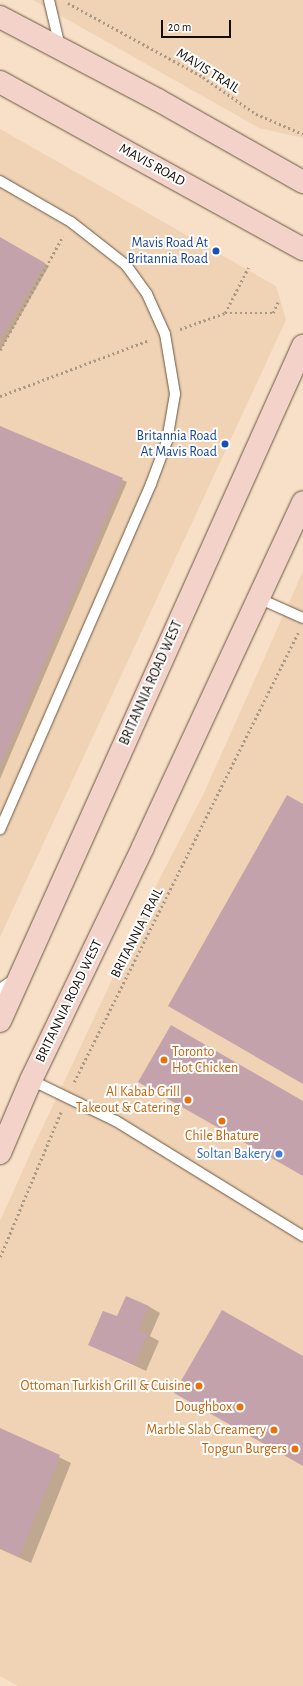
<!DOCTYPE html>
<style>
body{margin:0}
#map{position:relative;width:303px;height:1686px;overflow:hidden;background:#f7e0c7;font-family:"Alegreya Sans",sans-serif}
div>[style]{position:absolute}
.built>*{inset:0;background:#f0d3b4}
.shadow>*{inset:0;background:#0003}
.building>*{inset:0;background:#c4a2ac}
.path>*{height:2.5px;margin-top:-1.25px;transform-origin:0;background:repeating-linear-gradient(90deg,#a99884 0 2px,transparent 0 5px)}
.roads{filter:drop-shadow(0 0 1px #6a5741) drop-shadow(0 0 1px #6a5741)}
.service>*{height:10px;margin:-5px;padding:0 5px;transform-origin:5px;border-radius:5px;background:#fff}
.secondary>*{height:22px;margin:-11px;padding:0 11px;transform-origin:11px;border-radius:11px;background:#f2d2c9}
.dots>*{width:11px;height:11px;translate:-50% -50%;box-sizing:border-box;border:2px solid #fff;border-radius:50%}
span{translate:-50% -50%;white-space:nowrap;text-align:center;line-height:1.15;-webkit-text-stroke:4px #fff;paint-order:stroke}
.street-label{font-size:14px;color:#140d05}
.transit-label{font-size:14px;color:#164399}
.right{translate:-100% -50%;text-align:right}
.food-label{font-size:14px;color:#c56008}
.left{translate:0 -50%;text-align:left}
.shop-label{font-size:14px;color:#366cbe}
.scale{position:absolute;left:161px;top:20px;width:70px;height:18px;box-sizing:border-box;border:2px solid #140d05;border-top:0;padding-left:5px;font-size:12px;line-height:14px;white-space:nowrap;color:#140d05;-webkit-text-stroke:3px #fff;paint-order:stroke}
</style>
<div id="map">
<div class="built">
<div style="clip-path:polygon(33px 0,303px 0,303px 138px,259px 128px)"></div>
<div style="clip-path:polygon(0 129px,276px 286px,286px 320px,0 937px)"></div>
<div style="clip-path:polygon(303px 571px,303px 1686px,18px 1686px,0 1676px,0 1221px,31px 1152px,160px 878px,204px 793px)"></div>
</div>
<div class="shadow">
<div style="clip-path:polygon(0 238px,49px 266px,0 351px)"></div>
<div style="clip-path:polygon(0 427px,127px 482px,0 779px)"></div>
<div style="clip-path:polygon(148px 1306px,160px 1313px,150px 1336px,159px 1341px,146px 1371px,89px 1344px,117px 1318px)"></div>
<div style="clip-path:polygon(0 1429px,71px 1463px,31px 1563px,0 1549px)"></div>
</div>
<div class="building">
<div style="clip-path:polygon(0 237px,45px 263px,0 340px)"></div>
<div style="clip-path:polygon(0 426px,123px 478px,0 766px)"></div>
<div style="clip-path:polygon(287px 795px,303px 804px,303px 1084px,168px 1006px)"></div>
<div style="clip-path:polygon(171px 1025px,303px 1101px,303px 1176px,138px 1082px)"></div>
<div style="clip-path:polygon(126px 1296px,149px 1306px,138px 1330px,148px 1334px,134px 1365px,88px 1345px,103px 1311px,117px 1316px)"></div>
<div style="clip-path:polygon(222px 1310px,303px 1356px,303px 1466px,174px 1393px)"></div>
<div style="clip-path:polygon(0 1428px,60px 1455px,19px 1557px,0 1548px)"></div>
</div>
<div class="path">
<div style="left:68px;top:3px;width:154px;rotate:28.7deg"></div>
<div style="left:203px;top:77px;width:65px;rotate:34.9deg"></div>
<div style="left:256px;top:114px;width:51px;rotate:23.1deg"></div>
<div style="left:225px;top:313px;width:51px;rotate:-62.9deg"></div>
<div style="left:180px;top:329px;width:48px;rotate:-19.6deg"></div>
<div style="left:225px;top:313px;width:48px"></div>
<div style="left:273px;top:313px;width:12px;rotate:-66deg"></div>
<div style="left:0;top:350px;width:130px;rotate:-61.1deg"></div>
<div style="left:0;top:396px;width:159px;rotate:-20.6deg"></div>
<div style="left:74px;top:1082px;width:502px;rotate:-63.49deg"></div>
<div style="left:0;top:1257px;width:157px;rotate:-67.2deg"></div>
</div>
<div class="roads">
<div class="service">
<div style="left:49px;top:0;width:48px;rotate:76.8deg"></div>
<div style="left:0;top:181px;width:82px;rotate:30deg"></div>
<div style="left:71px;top:222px;width:70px;rotate:38deg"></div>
<div style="left:126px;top:265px;width:36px;rotate:54deg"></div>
<div style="left:147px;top:294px;width:44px;rotate:65.8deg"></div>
<div style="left:165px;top:334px;width:61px;rotate:80.5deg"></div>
<div style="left:175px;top:394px;width:48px;rotate:99.7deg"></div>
<div style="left:167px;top:441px;width:46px;rotate:110.4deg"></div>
<div style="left:151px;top:484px;width:377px;rotate:113.6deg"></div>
<div style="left:258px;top:598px;width:49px;rotate:24deg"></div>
<div style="left:0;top:989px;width:18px;rotate:-34deg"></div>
<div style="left:31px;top:1080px;width:94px;rotate:25.8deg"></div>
<div style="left:116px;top:1121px;width:220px;rotate:31.6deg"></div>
</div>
<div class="secondary">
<div style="left:0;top:17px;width:178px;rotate:27.7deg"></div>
<div style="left:158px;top:100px;width:167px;rotate:29.5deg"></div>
<div style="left:0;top:82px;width:346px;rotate:28.9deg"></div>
<div style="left:0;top:1021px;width:740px;rotate:-65.83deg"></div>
<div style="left:0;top:1153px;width:79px;rotate:-67deg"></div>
<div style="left:31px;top:1080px;width:259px;rotate:-64.3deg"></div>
<div style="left:143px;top:847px;width:380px;rotate:-65.1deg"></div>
</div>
</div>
<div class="dots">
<div style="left:216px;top:251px;background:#1a4fb4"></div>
<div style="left:225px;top:444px;background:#1a4fb4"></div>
<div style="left:164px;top:1060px;background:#e8710a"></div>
<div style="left:188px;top:1100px;background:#e8710a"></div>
<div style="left:222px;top:1121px;background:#e8710a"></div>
<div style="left:279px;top:1154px;background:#3f7fe0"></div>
<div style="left:199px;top:1386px;background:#e8710a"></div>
<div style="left:240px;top:1407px;background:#e8710a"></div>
<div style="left:274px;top:1430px;background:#e8710a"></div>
<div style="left:295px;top:1449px;background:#e8710a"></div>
</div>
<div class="street-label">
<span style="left:208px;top:71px;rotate:32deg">MAVIS TRAIL</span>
<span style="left:152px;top:165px;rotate:29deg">MAVIS ROAD</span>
<span style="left:151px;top:683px;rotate:-66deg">BRITANNIA ROAD WEST</span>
<span style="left:137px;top:933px;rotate:-63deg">BRITANNIA TRAIL</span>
<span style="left:69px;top:1001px;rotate:-64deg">BRITANNIA ROAD WEST</span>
</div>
<div class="transit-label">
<span class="right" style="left:208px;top:251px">Mavis Road At<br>Britannia Road</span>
<span class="right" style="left:217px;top:444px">Britannia Road<br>At Mavis Road</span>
</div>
<div class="food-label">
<span class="left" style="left:172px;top:1060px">Toronto<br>Hot Chicken</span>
<span class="right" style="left:180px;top:1100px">Al Kabab Grill<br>Takeout &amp; Catering</span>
<span style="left:222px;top:1136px">Chile Bhature</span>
<span class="right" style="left:191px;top:1386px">Ottoman Turkish Grill &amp; Cuisine</span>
<span class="right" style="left:232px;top:1407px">Doughbox</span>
<span class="right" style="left:266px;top:1430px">Marble Slab Creamery</span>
<span class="right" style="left:287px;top:1449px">Topgun Burgers</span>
</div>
<div class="shop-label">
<span class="right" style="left:271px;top:1154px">Soltan Bakery</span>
</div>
<div class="scale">20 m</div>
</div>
